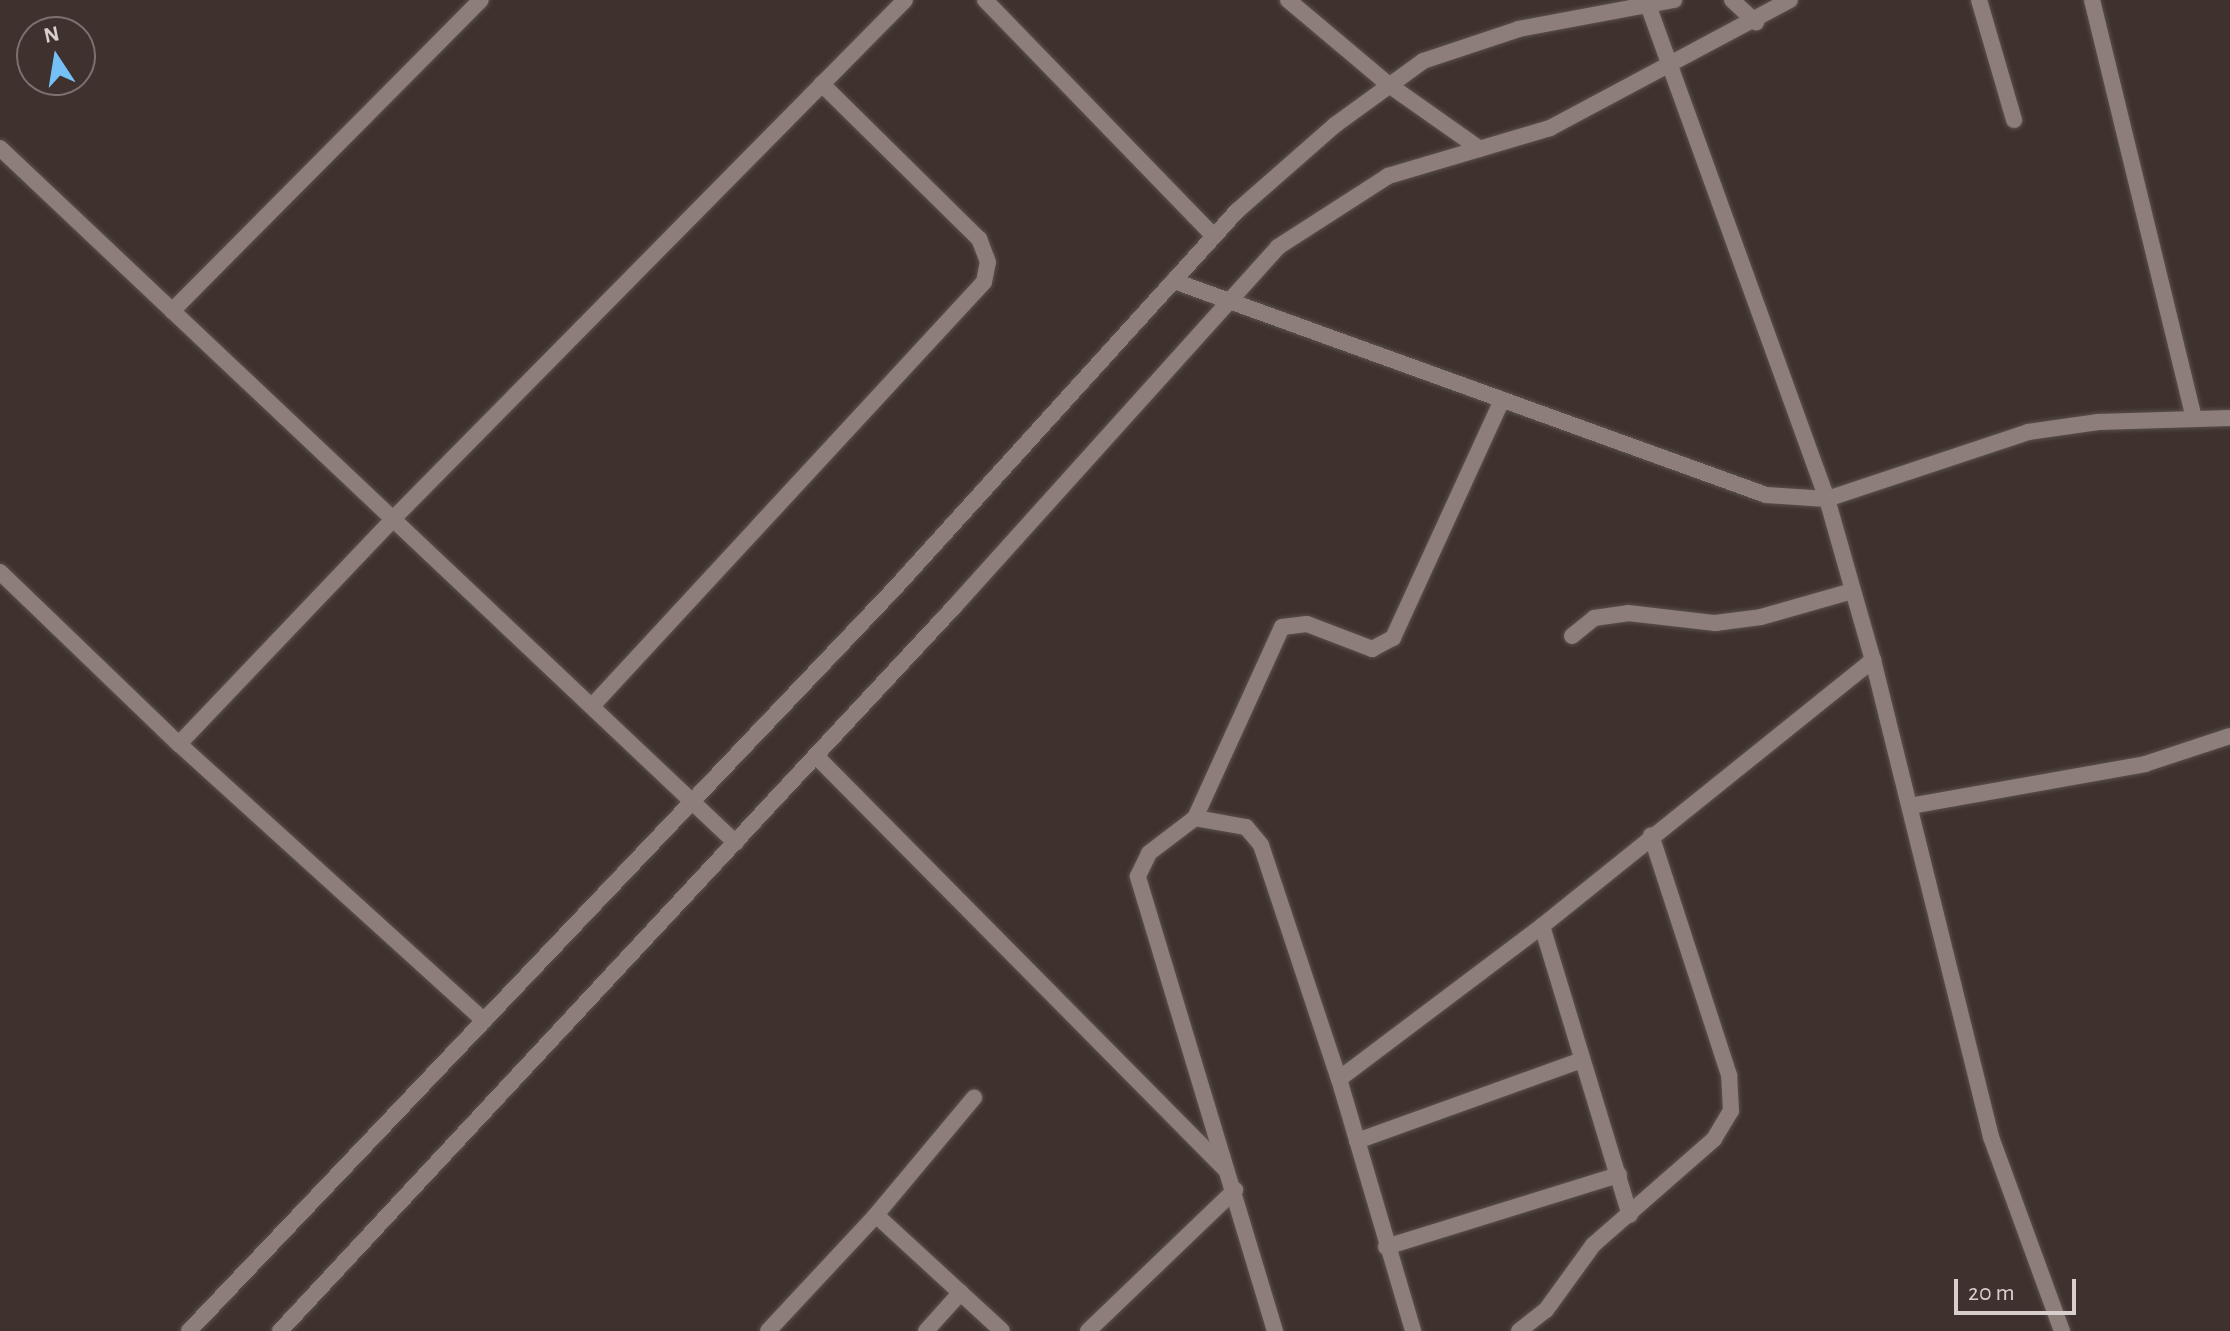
<!DOCTYPE html>
<style>
body{margin:0}
#map{position:relative;width:2230px;height:1331px;overflow:hidden;background:#3f322e;font-family:"Alegreya Sans",sans-serif}
div>[style]{position:absolute}
.roads{filter:drop-shadow(0 0 2px #5b504d) drop-shadow(0 0 2px #5b504d)}
.service>*{height:16px;margin:-8px;padding:0 8px;transform-origin:8px;border-radius:8px;background:#8d7e79}
.minor>*{height:16px;margin:-8px;padding:0 8px;transform-origin:8px;border-radius:8px;background:#8d7e79}
.tertiary>*{height:16px;margin:-8px;padding:0 8px;transform-origin:8px;border-radius:8px;background:#8d7e79}
span{translate:-50% -50%;white-space:nowrap;text-align:center;line-height:1.15;-webkit-text-stroke:7px #3f322e;paint-order:stroke}
.north{position:absolute;left:16px;top:16px;width:80px;height:80px;box-sizing:border-box;background:#3f322e;border:2px solid #7c716e;border-radius:50%;rotate:348deg;font-size:22px;font-weight:700;line-height:32px;text-align:center;color:#d8cfcd}
.north::after{content:'';display:block;margin:auto;width:28px;height:36px;background:#75c0f6;clip-path:polygon(50% 0,100% 100%,50% 72%,0 100%)}
.scale{position:absolute;left:1954px;top:1279px;width:122px;height:36px;box-sizing:border-box;border:4px solid #d8cfcd;border-top:0;padding-left:10px;font-size:24px;line-height:28px;white-space:nowrap;color:#d8cfcd;-webkit-text-stroke:6px #3f322e;paint-order:stroke}
</style>
<div id="map">
<div class="roads">
<div class="service">
<div style="left:985px;top:0;width:329px;rotate:45.9deg"></div>
<div style="left:1288px;top:0;width:132px;rotate:40.1deg"></div>
<div style="left:1389px;top:85px;width:111px;rotate:35.1deg"></div>
<div style="left:172px;top:311px;width:438px;rotate:-45.2deg"></div>
<div style="left:393px;top:519px;width:729px;rotate:-45.39deg"></div>
<div style="left:593px;top:705px;width:576px;rotate:-47.25deg"></div>
<div style="left:984px;top:282px;width:20px;rotate:-79deg"></div>
<div style="left:988px;top:262px;width:25px;rotate:-111deg"></div>
<div style="left:979px;top:239px;width:221px;rotate:-135.4deg"></div>
</div>
<div class="minor">
<div style="left:1732px;top:0;width:33px;rotate:43deg"></div>
<div style="left:1979px;top:0;width:125px;rotate:73.7deg"></div>
<div style="left:2092px;top:0;width:431px;rotate:76.3deg"></div>
<div style="left:1648px;top:5px;width:525px;rotate:70.08deg"></div>
<div style="left:1827px;top:499px;width:167px;rotate:74.1deg"></div>
<div style="left:1873px;top:660px;width:491px;rotate:76.1deg"></div>
<div style="left:1991px;top:1137px;width:207px;rotate:69.9deg"></div>
<div style="left:0;top:148px;width:1012px;rotate:43.36deg"></div>
<div style="left:1174px;top:281px;width:629px;rotate:19.87deg"></div>
<div style="left:1766px;top:495px;width:61px;rotate:3.8deg"></div>
<div style="left:1827px;top:499px;width:212px;rotate:-18.4deg"></div>
<div style="left:2028px;top:432px;width:71px;rotate:-8.1deg"></div>
<div style="left:2098px;top:422px;width:132px;rotate:-1.7deg"></div>
<div style="left:0;top:572px;width:248px;rotate:43.9deg"></div>
<div style="left:179px;top:744px;width:412px;rotate:42.2deg"></div>
<div style="left:1572px;top:636px;width:28px;rotate:-39deg"></div>
<div style="left:1594px;top:618px;width:34px;rotate:-8deg"></div>
<div style="left:1628px;top:613px;width:88px;rotate:6.6deg"></div>
<div style="left:1715px;top:623px;width:46px;rotate:-7.4deg"></div>
<div style="left:1761px;top:617px;width:95px;rotate:-15.9deg"></div>
<div style="left:179px;top:744px;width:311px;rotate:-46.4deg"></div>
<div style="left:816px;top:756px;width:583px;rotate:45.28deg"></div>
<div style="left:1910px;top:806px;width:239px;rotate:-10.1deg"></div>
<div style="left:2145px;top:764px;width:89px;rotate:-18.2deg"></div>
<div style="left:1195px;top:818px;width:52px;rotate:10deg"></div>
<div style="left:1246px;top:827px;width:23px;rotate:50deg"></div>
<div style="left:1261px;top:845px;width:247px;rotate:71.6deg"></div>
<div style="left:1339px;top:1079px;width:263px;rotate:73.6deg"></div>
<div style="left:1542px;top:926px;width:302px;rotate:73.1deg"></div>
<div style="left:1339px;top:1079px;width:254px;rotate:-37deg"></div>
<div style="left:1542px;top:926px;width:425px;rotate:-38.8deg"></div>
<div style="left:1357px;top:1141px;width:239px;rotate:-19.8deg"></div>
<div style="left:876px;top:1215px;width:171px;rotate:42.6deg"></div>
<div style="left:1386px;top:1247px;width:244px;rotate:-17.2deg"></div>
<div style="left:768px;top:1331px;width:158px;rotate:-47deg"></div>
<div style="left:876px;top:1215px;width:153px;rotate:-50.1deg"></div>
<div style="left:926px;top:1331px;width:52px;rotate:-48.1deg"></div>
<div style="left:1088px;top:1331px;width:204px;rotate:-43.8deg"></div>
<div style="left:1275px;top:1331px;width:475px;rotate:-106.8deg"></div>
<div style="left:1138px;top:876px;width:25px;rotate:-64deg"></div>
<div style="left:1149px;top:853px;width:58px;rotate:-37.3deg"></div>
<div style="left:1195px;top:818px;width:210px;rotate:-65.5deg"></div>
<div style="left:1282px;top:627px;width:25px;rotate:-7deg"></div>
<div style="left:1307px;top:624px;width:70px;rotate:21deg"></div>
<div style="left:1372px;top:649px;width:24px;rotate:-28deg"></div>
<div style="left:1393px;top:638px;width:262px;rotate:-65.4deg"></div>
<div style="left:1519px;top:1331px;width:34px;rotate:-38deg"></div>
<div style="left:1546px;top:1310px;width:80px;rotate:-54.1deg"></div>
<div style="left:1593px;top:1245px;width:161px;rotate:-41.2deg"></div>
<div style="left:1714px;top:1139px;width:33px;rotate:-59deg"></div>
<div style="left:1731px;top:1111px;width:36px;rotate:-93deg"></div>
<div style="left:1729px;top:1075px;width:252px;rotate:-108deg"></div>
</div>
<div class="tertiary">
<div style="left:189px;top:1331px;width:1025px;rotate:-46.46deg"></div>
<div style="left:895px;top:588px;width:509px;rotate:-47.79deg"></div>
<div style="left:1237px;top:211px;width:130px;rotate:-41.3deg"></div>
<div style="left:1335px;top:125px;width:109px;rotate:-36deg"></div>
<div style="left:1423px;top:61px;width:101px;rotate:-18.4deg"></div>
<div style="left:1519px;top:29px;width:158px;rotate:-10.6deg"></div>
<div style="left:280px;top:1331px;width:989px;rotate:-47.05deg"></div>
<div style="left:954px;top:607px;width:484px;rotate:-48deg"></div>
<div style="left:1278px;top:247px;width:131px;rotate:-32.8deg"></div>
<div style="left:1388px;top:176px;width:169px;rotate:-16.5deg"></div>
<div style="left:1550px;top:128px;width:272px;rotate:-28.1deg"></div>
</div>
</div>
<div class="north">N</div>
<div class="scale">20 m</div>
</div>
